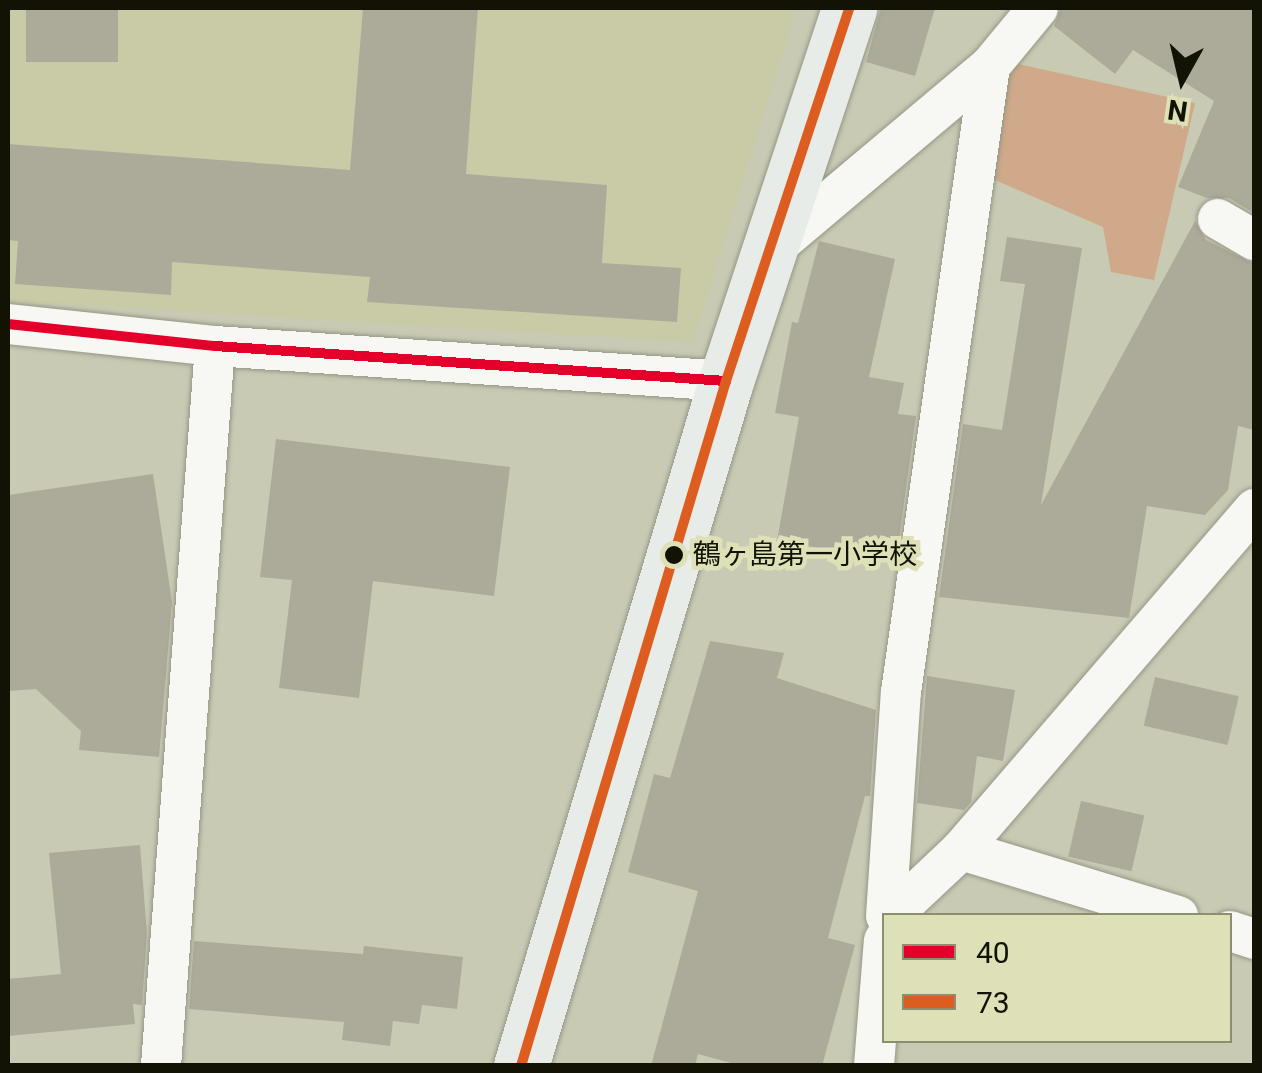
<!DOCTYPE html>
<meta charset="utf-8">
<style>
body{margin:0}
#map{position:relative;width:1262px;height:1073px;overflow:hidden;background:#c9cab4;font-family:Roboto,"Noto Sans JP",sans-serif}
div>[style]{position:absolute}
.built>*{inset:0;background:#c8cba6}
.green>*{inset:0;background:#cfa989}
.building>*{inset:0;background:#acab9a;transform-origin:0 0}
.roads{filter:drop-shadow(0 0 2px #959685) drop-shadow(0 0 2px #959685)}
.street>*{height:40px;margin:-20px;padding:0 20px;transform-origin:20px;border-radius:20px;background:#f7f7f4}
.secondary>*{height:55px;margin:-27.5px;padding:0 27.5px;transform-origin:27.5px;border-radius:27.5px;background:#e8ece8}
.bus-1>*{height:10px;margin:-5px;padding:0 5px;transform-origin:5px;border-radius:5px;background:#e4002b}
.bus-2>*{height:10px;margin:-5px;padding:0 5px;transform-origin:5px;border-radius:5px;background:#dc5d1f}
.dots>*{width:28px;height:28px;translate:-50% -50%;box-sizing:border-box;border:5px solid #dee0b8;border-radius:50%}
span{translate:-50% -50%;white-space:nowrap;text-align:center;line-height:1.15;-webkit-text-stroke:9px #dee0b8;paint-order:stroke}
.bus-label{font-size:28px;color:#121205}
.left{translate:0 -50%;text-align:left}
.frame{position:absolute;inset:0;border:10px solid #121205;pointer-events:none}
.legend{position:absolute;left:882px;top:913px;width:350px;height:130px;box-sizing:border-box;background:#dee0b8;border:2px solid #8c8e70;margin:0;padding:12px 18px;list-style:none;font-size:30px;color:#121205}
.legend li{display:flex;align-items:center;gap:20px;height:50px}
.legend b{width:50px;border:2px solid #8c8e70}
.north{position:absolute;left:1132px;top:30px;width:100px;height:100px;-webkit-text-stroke:8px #dee0b8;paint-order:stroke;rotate:188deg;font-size:28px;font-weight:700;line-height:40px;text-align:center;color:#121205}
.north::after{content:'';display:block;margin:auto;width:35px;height:45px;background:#121205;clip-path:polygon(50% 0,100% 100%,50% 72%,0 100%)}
</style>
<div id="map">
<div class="built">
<div style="clip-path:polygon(8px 8px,797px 8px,693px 342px,8px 301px)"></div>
</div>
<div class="green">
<div style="clip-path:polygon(1009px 62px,1195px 103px,1154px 280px,1111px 272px,1103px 227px,988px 177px)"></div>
</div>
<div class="building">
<div style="left:26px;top:8px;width:92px;height:54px"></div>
<div style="clip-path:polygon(363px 8px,478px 8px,466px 174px,607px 185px,602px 263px,681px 268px,677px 322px,367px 302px,370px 277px,172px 262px,171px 295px,15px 284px,18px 241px,8px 240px,8px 144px,350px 170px)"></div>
<div style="clip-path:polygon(881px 8px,935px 8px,915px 76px,866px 62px)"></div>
<div style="clip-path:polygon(1061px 8px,1254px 8px,1254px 213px,1229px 198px,1207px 198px,1178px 187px,1214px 101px,1133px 50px,1115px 74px,1054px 26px)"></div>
<div style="clip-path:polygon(1195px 221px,1206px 240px,1254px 264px,1254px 430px,1238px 426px,1228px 490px,1205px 515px,1147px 506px,1129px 618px,939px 597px,963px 424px,1002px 430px,1025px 284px,1000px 281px,1007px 237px,1082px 248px,1041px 505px)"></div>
<div style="clip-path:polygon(819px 241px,895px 259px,869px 377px,904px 383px,898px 414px,916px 416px,896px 561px,777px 541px,799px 417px,775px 413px,792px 322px,798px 323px)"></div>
<div style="clip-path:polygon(276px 439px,510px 467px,494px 596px,373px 581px,359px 698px,279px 688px,292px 580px,260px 577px)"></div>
<div style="clip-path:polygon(153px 474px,172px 602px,159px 757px,79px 750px,81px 731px,36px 689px,8px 691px,8px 495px)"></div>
<div style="clip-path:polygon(710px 641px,784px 653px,777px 678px,876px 710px,870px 796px,865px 796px,828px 938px,855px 945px,822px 1066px,742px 1066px,698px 1054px,695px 1066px,651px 1066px,698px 891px,628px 872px,654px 774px,670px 778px)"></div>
<div style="clip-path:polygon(927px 676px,1015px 690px,1003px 761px,977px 756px,971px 802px,964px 810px,917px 803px)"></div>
<div style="left:1155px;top:677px;width:86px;height:50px;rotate:13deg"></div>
<div style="left:1081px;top:801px;width:65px;height:57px;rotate:13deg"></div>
<div style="clip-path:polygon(140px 845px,147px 933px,142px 1005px,133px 1004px,135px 1024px,8px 1036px,8px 979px,61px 974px,49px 853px)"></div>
<div style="clip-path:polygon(194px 941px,363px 954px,364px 946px,463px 957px,457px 1009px,422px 1005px,419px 1024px,393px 1021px,390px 1046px,342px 1040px,344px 1022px,189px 1009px)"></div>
</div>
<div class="roads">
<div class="street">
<div style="left:1218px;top:219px;width:42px;rotate:30.3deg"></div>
<div style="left:769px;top:252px;width:289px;rotate:-40.1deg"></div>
<div style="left:990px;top:66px;width:75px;rotate:-50.4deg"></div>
<div style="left:8px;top:324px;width:208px;rotate:6.1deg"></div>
<div style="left:215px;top:346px;width:512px;rotate:3.92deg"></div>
<div style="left:961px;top:850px;width:227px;rotate:16.9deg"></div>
<div style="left:886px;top:916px;width:225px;rotate:-86.2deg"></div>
<div style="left:901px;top:692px;width:632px;rotate:-81.91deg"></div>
<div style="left:891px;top:916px;width:96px;rotate:-43.3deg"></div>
<div style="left:961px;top:850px;width:450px;rotate:-49.3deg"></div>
<div style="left:1230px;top:931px;width:25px;rotate:18deg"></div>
<div style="left:161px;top:1066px;width:722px;rotate:-85.71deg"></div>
<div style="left:874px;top:1066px;width:126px;rotate:-85.5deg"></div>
</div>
<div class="secondary">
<div style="left:521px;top:1066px;width:715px;rotate:-73.34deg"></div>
<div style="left:726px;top:381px;width:393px;rotate:-71.7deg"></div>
</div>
</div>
<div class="bus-1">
<div style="left:8px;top:324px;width:208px;rotate:6.1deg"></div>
<div style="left:215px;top:346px;width:512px;rotate:3.92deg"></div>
</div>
<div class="bus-2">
<div style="left:521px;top:1066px;width:715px;rotate:-73.34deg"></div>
<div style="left:726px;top:381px;width:393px;rotate:-71.7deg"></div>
</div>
<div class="dots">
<div style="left:674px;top:555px;background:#121205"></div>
</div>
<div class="bus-label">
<span class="left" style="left:693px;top:555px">鶴ヶ島第一小学校</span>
</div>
<div class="frame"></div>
<ul class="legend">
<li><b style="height:12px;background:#e4002b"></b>40</li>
<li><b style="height:12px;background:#dc5d1f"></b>73</li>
</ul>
<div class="north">N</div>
</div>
